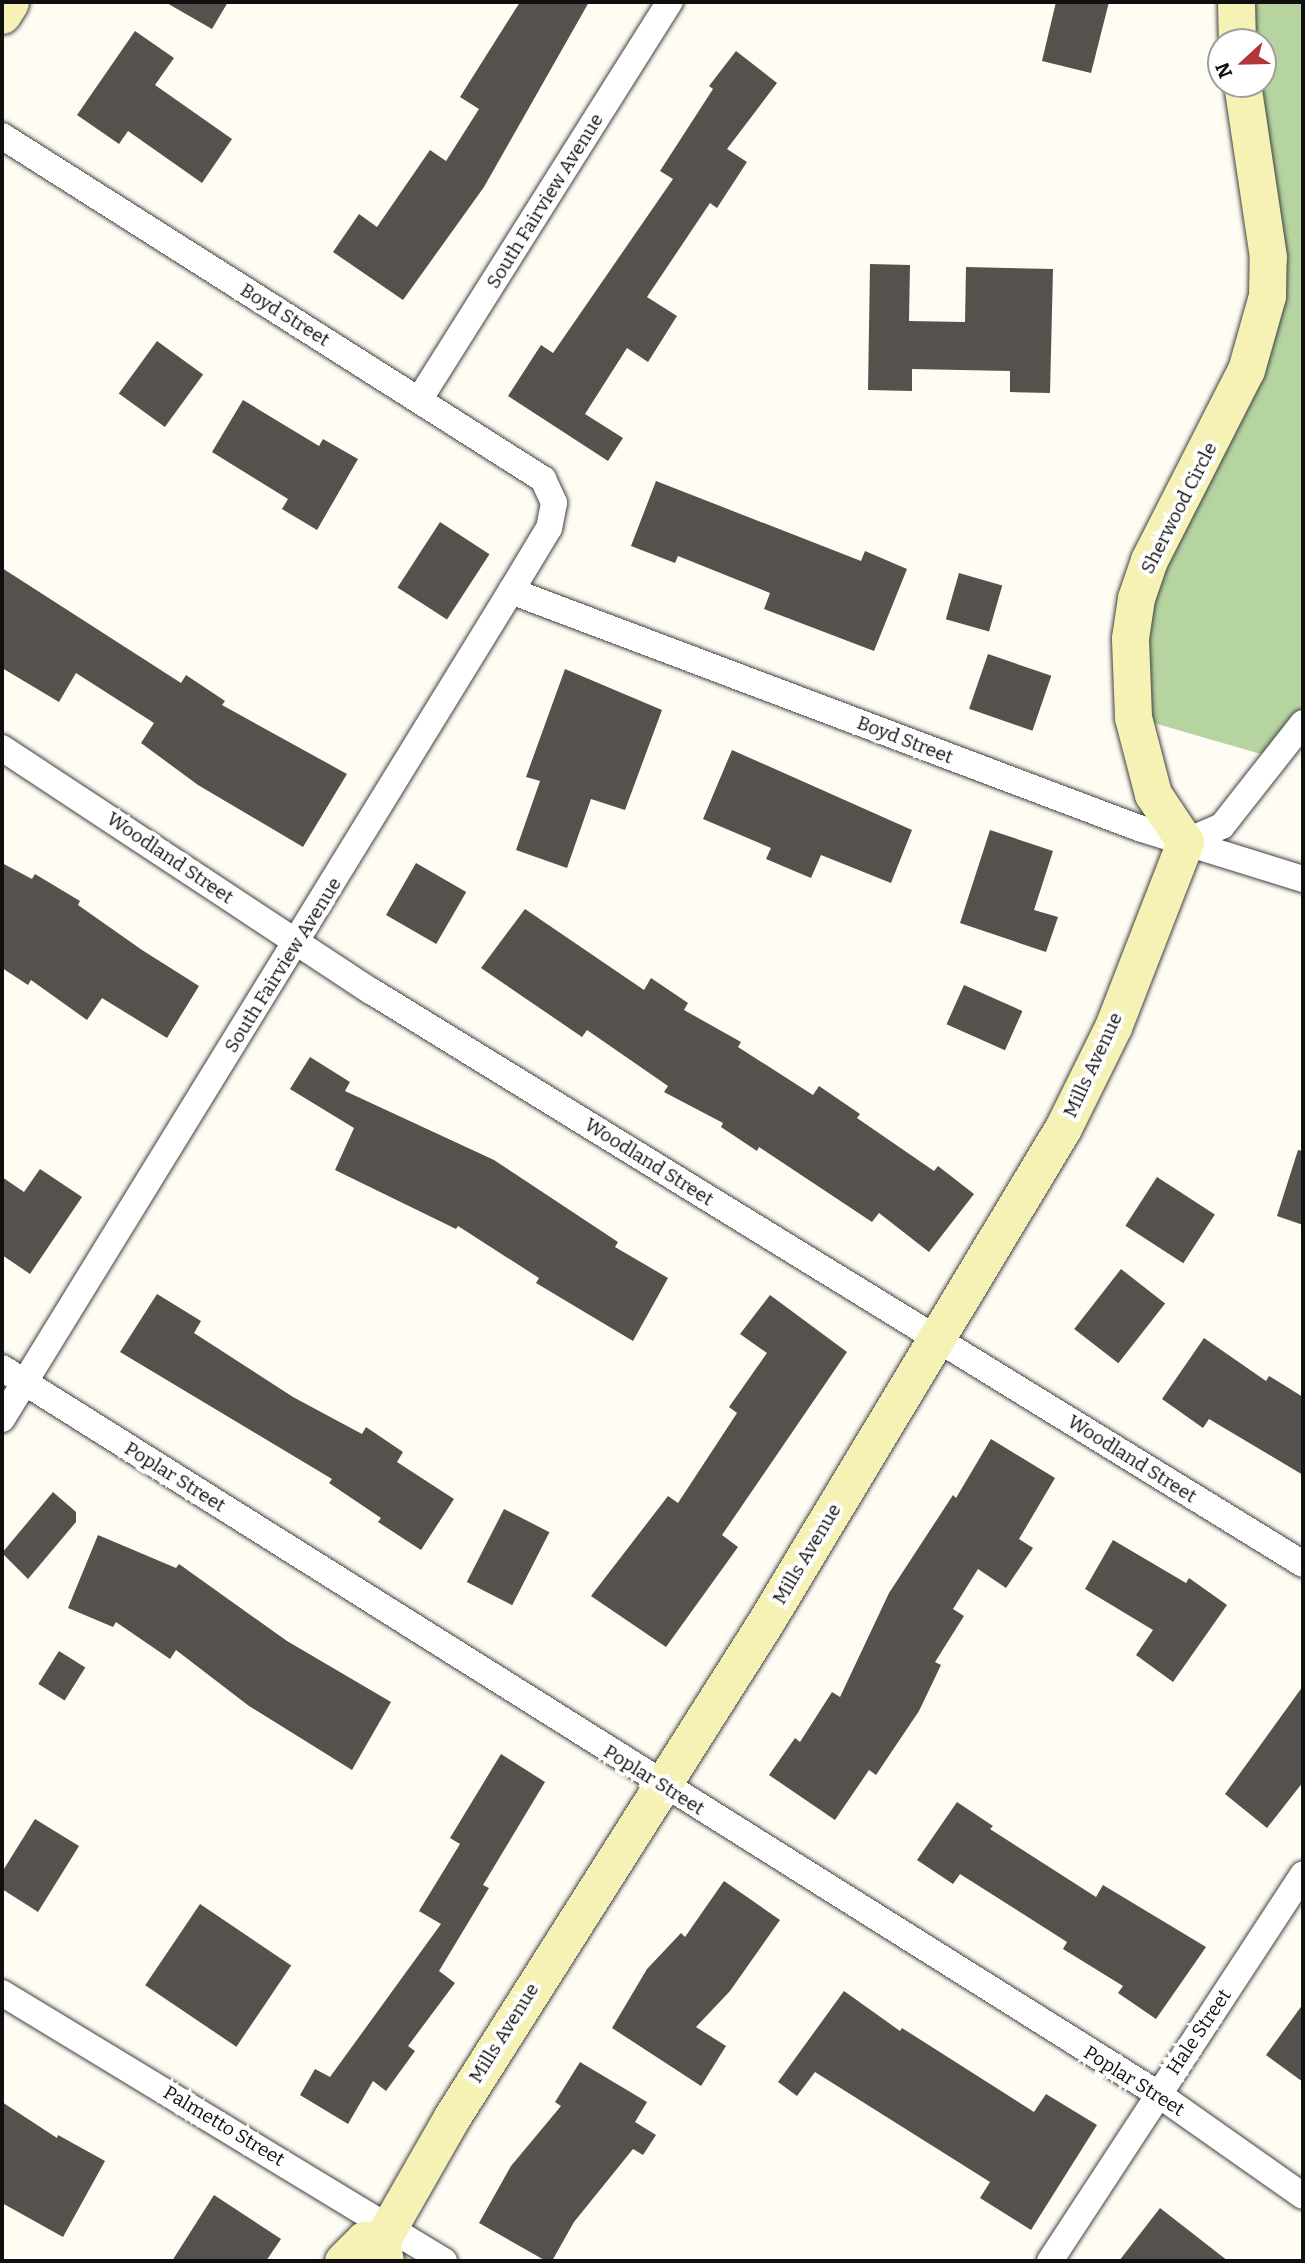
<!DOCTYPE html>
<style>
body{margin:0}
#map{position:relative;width:1305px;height:2263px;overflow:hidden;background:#fefcf3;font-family:Bitter,serif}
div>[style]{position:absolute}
.forest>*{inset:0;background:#b6d4a0}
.building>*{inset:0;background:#57514d;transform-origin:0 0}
.roads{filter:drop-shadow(0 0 2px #424242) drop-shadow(0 0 2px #424242)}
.street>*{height:26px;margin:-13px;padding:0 13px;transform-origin:13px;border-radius:13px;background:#fff}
.secondary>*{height:37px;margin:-18.5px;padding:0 18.5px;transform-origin:18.5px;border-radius:18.5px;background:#f6f1b5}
span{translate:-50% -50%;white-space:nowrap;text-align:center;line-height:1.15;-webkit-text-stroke:7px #fff;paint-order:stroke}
.street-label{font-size:19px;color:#0f0f0f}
.frame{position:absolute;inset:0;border:4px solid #0f0f0f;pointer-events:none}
.north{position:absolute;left:1207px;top:28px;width:70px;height:70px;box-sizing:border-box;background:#fff;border:2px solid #9f9f9f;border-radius:50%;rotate:248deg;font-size:19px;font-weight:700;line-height:28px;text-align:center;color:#0f0f0f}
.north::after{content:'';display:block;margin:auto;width:24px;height:32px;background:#b03638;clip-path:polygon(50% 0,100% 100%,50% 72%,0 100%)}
</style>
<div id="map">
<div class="forest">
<div style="clip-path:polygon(1236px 2px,1303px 2px,1303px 723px,1275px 758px,1133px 717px,1130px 638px,1259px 334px,1242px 84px,1263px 84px,1263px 42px,1237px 42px)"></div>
</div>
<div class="building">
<div style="clip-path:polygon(165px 2px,228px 2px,212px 29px)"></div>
<div style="clip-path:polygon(520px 2px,589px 2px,484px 187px,403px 300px,333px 252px,359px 214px,377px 227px,430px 150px,446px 161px,479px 109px,460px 97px)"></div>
<div style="clip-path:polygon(1056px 2px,1109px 2px,1091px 73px,1042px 61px)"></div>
<div style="clip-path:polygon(135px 31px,174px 58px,155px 85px,232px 139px,202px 183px,128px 131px,119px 144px,77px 115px)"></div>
<div style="clip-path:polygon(736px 51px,777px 83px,727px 149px,747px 162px,717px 208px,710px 203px,647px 297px,677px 316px,648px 362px,627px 348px,585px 414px,623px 438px,608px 461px,508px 396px,541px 345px,553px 353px,673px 179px,660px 171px,713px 89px,709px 86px)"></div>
<div style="clip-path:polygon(870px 264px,910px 265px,909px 321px,965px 322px,966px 267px,1053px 269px,1050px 393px,1010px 392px,1010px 371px,912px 369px,912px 391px,868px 390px)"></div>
<div style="left:157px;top:341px;width:57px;height:65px;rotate:36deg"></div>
<div style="clip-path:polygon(243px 400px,319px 446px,323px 439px,358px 459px,317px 530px,282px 509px,288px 499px,212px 452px)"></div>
<div style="clip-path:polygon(656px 481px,861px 561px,865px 551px,907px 569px,874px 651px,764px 609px,770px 593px,678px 556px,675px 563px,631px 546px)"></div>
<div style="left:440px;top:522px;width:59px;height:78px;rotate:33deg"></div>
<div style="clip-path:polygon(2px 568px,181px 683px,186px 675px,225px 701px,222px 705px,347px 774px,303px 847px,198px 785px,141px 743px,154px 723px,76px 673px,59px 702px,2px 668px)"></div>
<div style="left:959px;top:573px;width:45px;height:48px;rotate:16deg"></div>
<div style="left:988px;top:654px;width:67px;height:58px;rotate:19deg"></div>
<div style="clip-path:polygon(565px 669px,662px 710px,625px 810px,591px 799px,567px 868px,516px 850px,540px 781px,526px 777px)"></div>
<div style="clip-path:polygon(732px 750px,912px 830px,891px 883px,821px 855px,811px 878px,766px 859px,771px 848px,703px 819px)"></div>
<div style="clip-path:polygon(990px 830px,1053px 851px,1034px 910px,1058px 917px,1046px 952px,960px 923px)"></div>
<div style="clip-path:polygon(2px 863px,32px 879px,35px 874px,80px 901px,78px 905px,142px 950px,199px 986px,167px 1038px,102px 998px,87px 1020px,31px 980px,28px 985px,2px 968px)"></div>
<div style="left:416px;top:863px;width:58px;height:60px;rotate:30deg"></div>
<div style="clip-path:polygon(525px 909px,644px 990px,651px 978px,688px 1003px,684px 1010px,741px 1042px,738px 1047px,813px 1095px,819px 1086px,860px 1114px,857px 1118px,934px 1171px,938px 1166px,974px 1194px,929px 1252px,879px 1213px,872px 1222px,759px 1147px,757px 1151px,721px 1127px,723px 1123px,664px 1092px,668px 1086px,587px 1030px,582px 1037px,481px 968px)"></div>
<div style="left:964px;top:985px;width:64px;height:43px;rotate:24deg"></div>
<div style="clip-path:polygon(310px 1057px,350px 1082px,345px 1091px,494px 1160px,618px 1242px,615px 1247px,668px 1278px,633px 1341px,536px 1283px,539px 1278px,458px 1226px,456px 1229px,335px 1170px,354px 1128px,290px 1089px)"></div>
<div style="clip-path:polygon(1298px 1150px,1303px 1151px,1303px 1225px,1277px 1216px)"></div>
<div style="clip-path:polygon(40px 1169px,82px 1197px,30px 1274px,2px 1255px,2px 1177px,24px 1192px)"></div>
<div style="left:1157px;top:1177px;width:69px;height:58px;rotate:33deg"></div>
<div style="left:1121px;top:1269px;width:56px;height:76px;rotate:38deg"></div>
<div style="clip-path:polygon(157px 1294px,201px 1321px,194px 1333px,293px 1397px,362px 1434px,366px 1427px,403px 1452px,397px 1462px,454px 1499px,421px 1550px,378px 1522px,381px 1518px,329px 1483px,332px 1479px,120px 1352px)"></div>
<div style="clip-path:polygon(770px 1295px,847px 1352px,722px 1535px,738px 1547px,666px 1647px,591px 1596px,668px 1496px,678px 1503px,737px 1413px,729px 1407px,767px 1353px,740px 1334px)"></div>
<div style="clip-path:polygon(1204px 1338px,1266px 1381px,1269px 1376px,1303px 1397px,1303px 1475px,1209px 1419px,1203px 1428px,1162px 1399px)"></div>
<div style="clip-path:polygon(991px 1439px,1055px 1478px,1019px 1539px,1033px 1548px,1006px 1588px,978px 1569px,953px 1609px,964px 1616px,935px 1662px,941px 1665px,919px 1711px,876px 1775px,869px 1770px,835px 1820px,769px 1775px,795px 1738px,800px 1742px,832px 1692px,840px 1697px,889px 1593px,953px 1495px,956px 1498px)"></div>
<div style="clip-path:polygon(53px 1492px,76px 1512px,76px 1522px,28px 1579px,2px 1553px)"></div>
<div style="left:504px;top:1509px;width:51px;height:82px;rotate:27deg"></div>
<div style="clip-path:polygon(98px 1535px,176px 1568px,179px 1564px,287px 1641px,391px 1702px,352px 1770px,249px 1706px,176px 1650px,170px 1659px,116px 1622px,113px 1627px,68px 1608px)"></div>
<div style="clip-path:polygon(1113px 1540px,1186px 1583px,1189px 1578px,1227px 1605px,1173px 1682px,1136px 1655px,1153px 1630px,1085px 1589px)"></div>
<div style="left:59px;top:1651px;width:31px;height:39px;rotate:32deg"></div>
<div style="clip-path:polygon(1303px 1686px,1303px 1782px,1267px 1828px,1225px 1794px)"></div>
<div style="clip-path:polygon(501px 1754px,545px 1782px,483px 1885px,489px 1888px,439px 1971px,455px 1983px,408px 2046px,415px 2051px,386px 2091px,373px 2081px,348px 2124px,300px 2095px,315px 2069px,330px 2077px,441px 1924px,419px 1911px,460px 1844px,450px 1838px)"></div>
<div style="clip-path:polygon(957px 1802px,993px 1826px,990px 1829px,1096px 1897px,1103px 1885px,1206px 1947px,1156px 2019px,1118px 1993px,1123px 1986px,1063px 1949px,1067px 1942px,960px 1874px,953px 1884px,917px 1860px)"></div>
<div style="clip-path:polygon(35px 1819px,79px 1846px,38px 1912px,2px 1889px,2px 1872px)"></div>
<div style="clip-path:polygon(724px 1881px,780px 1920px,730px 1991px,696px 2027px,726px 2046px,701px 2086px,612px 2028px,647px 1969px,681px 1933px,685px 1937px)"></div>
<div style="left:200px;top:1904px;width:110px;height:98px;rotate:34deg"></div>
<div style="clip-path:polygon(844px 1991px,900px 2031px,902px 2028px,1034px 2112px,1046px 2094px,1097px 2125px,1031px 2230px,980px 2198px,990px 2182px,815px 2072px,797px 2096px,778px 2082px)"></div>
<div style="clip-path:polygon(1303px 2004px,1303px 2082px,1266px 2055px)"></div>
<div style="clip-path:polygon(580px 2062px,647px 2102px,635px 2122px,656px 2135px,643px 2155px,633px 2149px,574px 2222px,552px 2261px,546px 2261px,479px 2223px,511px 2166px,561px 2106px,555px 2102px)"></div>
<div style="clip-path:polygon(2px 2102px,57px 2138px,58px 2135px,105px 2161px,63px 2237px,2px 2203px)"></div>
<div style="clip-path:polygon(214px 2195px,281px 2239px,266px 2261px,172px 2261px)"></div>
<div style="clip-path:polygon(1160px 2208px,1228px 2261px,1119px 2261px)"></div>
</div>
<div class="roads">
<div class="street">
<div style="left:2px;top:136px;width:641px;rotate:32.38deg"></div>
<div style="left:543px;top:479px;width:26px;rotate:65deg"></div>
<div style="left:554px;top:503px;width:25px;rotate:101deg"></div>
<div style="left:549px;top:528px;width:74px;rotate:121.1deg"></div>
<div style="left:511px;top:591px;width:972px;rotate:121.58deg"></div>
<div style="left:419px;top:400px;width:471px;rotate:-57.8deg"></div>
<div style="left:511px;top:591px;width:671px;rotate:20.68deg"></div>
<div style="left:1139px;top:828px;width:172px;rotate:17.3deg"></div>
<div style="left:2px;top:748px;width:442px;rotate:33.4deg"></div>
<div style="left:371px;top:991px;width:1094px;rotate:31.58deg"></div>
<div style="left:1185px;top:842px;width:40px;rotate:-23.4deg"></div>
<div style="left:1222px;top:826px;width:131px;rotate:-51.8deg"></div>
<div style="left:2px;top:1368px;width:1365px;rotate:32.13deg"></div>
<div style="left:1158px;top:2094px;width:177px;rotate:35.1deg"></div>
<div style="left:2px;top:1993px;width:517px;rotate:31.23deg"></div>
<div style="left:1050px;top:2261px;width:462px;rotate:-56.8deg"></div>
</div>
<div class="secondary">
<div style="left:1236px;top:2px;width:40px;rotate:88.6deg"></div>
<div style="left:2px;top:15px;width:15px;rotate:-58deg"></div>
<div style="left:343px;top:2261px;width:30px;rotate:-45deg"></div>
<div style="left:364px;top:2240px;width:17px;rotate:3deg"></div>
<div style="left:385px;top:2261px;width:20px;rotate:-101deg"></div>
<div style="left:381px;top:2241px;width:143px;rotate:-60.2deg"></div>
<div style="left:452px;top:2117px;width:585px;rotate:-57.64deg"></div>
<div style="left:765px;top:1623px;width:578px;rotate:-58.95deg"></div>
<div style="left:1063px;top:1128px;width:113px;rotate:-63.7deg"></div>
<div style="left:1113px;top:1027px;width:199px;rotate:-68.7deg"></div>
<div style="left:1185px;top:842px;width:58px;rotate:-123.7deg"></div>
<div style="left:1153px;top:794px;width:80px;rotate:-104.6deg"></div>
<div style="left:1133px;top:717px;width:79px;rotate:-92.2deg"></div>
<div style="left:1130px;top:638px;width:40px;rotate:-81.5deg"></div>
<div style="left:1136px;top:598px;width:40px;rotate:-71.1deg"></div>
<div style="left:1149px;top:560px;width:213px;rotate:-63deg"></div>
<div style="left:1246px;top:370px;width:77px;rotate:-74.2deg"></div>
<div style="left:1267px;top:296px;width:39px;rotate:-89deg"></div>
<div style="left:1268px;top:257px;width:175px;rotate:-98.5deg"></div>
</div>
</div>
<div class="street-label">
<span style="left:545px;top:201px;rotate:-58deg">South Fairview Avenue</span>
<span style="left:285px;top:315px;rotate:32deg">Boyd Street</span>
<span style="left:1179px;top:508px;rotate:-63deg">Sherwood Circle</span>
<span style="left:905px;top:740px;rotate:21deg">Boyd Street</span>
<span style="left:170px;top:858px;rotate:34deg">Woodland Street</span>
<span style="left:283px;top:965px;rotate:-58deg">South Fairview Avenue</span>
<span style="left:1093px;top:1065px;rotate:-65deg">Mills Avenue</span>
<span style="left:649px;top:1162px;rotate:32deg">Woodland Street</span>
<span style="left:1132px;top:1459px;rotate:32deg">Woodland Street</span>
<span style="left:175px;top:1477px;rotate:32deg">Poplar Street</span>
<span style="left:807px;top:1554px;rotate:-59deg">Mills Avenue</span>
<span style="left:654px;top:1780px;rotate:32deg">Poplar Street</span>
<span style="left:1199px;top:2032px;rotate:-56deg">Hale Street</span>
<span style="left:504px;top:2033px;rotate:-58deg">Mills Avenue</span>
<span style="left:1134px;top:2081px;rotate:32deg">Poplar Street</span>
<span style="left:224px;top:2126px;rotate:31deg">Palmetto Street</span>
</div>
<div class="frame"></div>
<div class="north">N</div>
</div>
